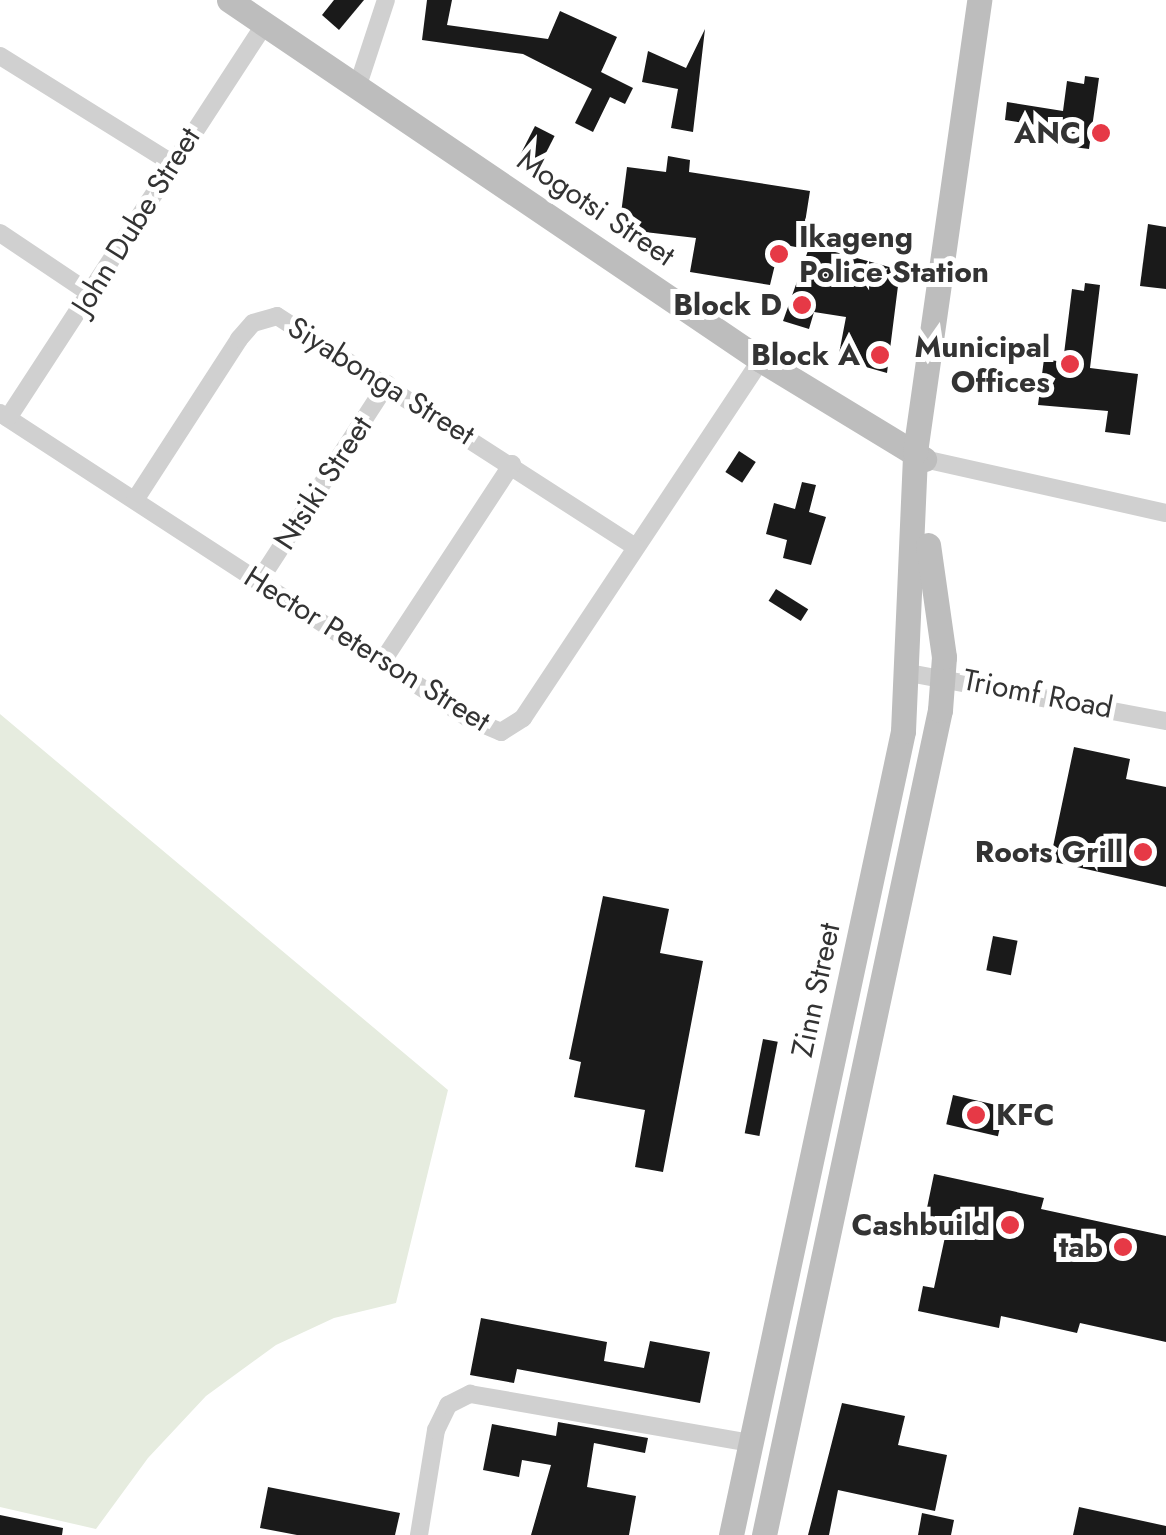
<!DOCTYPE html>
<style>
body{margin:0}
#map{position:relative;width:1166px;height:1535px;overflow:hidden;background:#fff;font-family:Jost,sans-serif}
div>[style]{position:absolute}
.green>*{inset:0;background:#e6ecdf}
.building>*{inset:0;background:#1a1a1a;transform-origin:0 0}
.street>*{height:18px;margin:-9px;padding:0 9px;transform-origin:9px;border-radius:9px;background:#d0d0d0}
.secondary>*{height:25px;margin:-12.5px;padding:0 12.5px;transform-origin:12.5px;border-radius:12.5px;background:#bdbdbd}
.dots>*{width:28px;height:28px;translate:-50% -50%;box-sizing:border-box;border:5px solid #fff;border-radius:50%}
span{translate:-50% -50%;white-space:nowrap;text-align:center;line-height:1.15;-webkit-text-stroke:10px #fff;paint-order:stroke}
.poi-label{font-size:30px;color:#333;font-weight:700}
.right{translate:-100% -50%;text-align:right}
.left{translate:0 -50%;text-align:left}
.street-label{font-size:30px;color:#333}
</style>
<div id="map">
<div class="green">
<div style="clip-path:polygon(0 714px,448px 1090px,396px 1303px,334px 1318px,276px 1345px,206px 1396px,148px 1458px,96px 1529px,0 1507px)"></div>
</div>
<div class="building">
<div style="clip-path:polygon(334px 0,364px 0,339px 30px,322px 15px)"></div>
<div style="clip-path:polygon(427px 0,452px 0,447px 25px,548px 39px,560px 11px,617px 37px,601px 72px,633px 88px,625px 104px,610px 97px,593px 132px,575px 123px,592px 89px,523px 54px,422px 40px)"></div>
<div style="clip-path:polygon(705px 29px,693px 132px,671px 128px,678px 89px,642px 82px,648px 51px,686px 68px)"></div>
<div style="clip-path:polygon(1085px 76px,1099px 78px,1089px 149px,1058px 145px,1061px 129px,1005px 120px,1007px 102px,1063px 111px,1067px 81px,1084px 84px)"></div>
<div style="left:535px;top:126px;width:22px;height:36px;rotate:27deg"></div>
<div style="clip-path:polygon(668px 156px,690px 160px,689px 172px,810px 191px,801px 248px,780px 244px,770px 285px,690px 272px,696px 238px,619px 229px,627px 167px,666px 172px)"></div>
<div style="clip-path:polygon(1148px 224px,1166px 227px,1166px 289px,1140px 286px)"></div>
<div style="clip-path:polygon(810px 245px,900px 270px,887px 373px,838px 359px,846px 317px,814px 312px,809px 329px,783px 321px)"></div>
<div style="clip-path:polygon(1085px 283px,1100px 285px,1090px 368px,1138px 374px,1130px 435px,1105px 432px,1108px 411px,1038px 405px,1044px 359px,1063px 362px,1072px 289px,1084px 291px)"></div>
<div style="left:739px;top:451px;width:20px;height:25px;rotate:33deg"></div>
<div style="clip-path:polygon(802px 482px,816px 485px,809px 512px,826px 517px,811px 565px,783px 558px,787px 540px,766px 534px,774px 503px,795px 509px)"></div>
<div style="left:776px;top:589px;width:38px;height:14px;rotate:32deg"></div>
<div style="clip-path:polygon(1074px 747px,1130px 759px,1126px 779px,1166px 787px,1166px 887px,1050px 861px)"></div>
<div style="clip-path:polygon(603px 896px,669px 909px,660px 953px,703px 961px,663px 1172px,635px 1167px,645px 1110px,574px 1097px,581px 1062px,569px 1059px)"></div>
<div style="left:993px;top:936px;width:25px;height:35px;rotate:11deg"></div>
<div style="left:763px;top:1039px;width:15px;height:96px;rotate:11deg"></div>
<div style="left:953px;top:1095px;width:53px;height:30px;rotate:13deg"></div>
<div style="clip-path:polygon(934px 1174px,1044px 1198px,1041px 1209px,1166px 1236px,1166px 1342px,1080px 1323px,1077px 1333px,1001px 1316px,999px 1328px,918px 1311px,923px 1286px,934px 1288px,945px 1237px,922px 1232px)"></div>
<div style="clip-path:polygon(481px 1318px,607px 1342px,604px 1361px,644px 1368px,650px 1341px,710px 1352px,700px 1403px,517px 1369px,514px 1383px,470px 1375px)"></div>
<div style="clip-path:polygon(842px 1403px,905px 1416px,898px 1445px,947px 1455px,935px 1511px,838px 1490px,829px 1535px,808px 1535px)"></div>
<div style="clip-path:polygon(558px 1422px,648px 1438px,645px 1453px,594px 1443px,587px 1487px,636px 1496px,629px 1535px,531px 1535px,551px 1465px,522px 1460px,519px 1477px,483px 1470px,492px 1424px,556px 1436px)"></div>
<div style="clip-path:polygon(268px 1487px,400px 1513px,395px 1535px,297px 1535px,260px 1528px)"></div>
<div style="clip-path:polygon(1079px 1507px,1166px 1526px,1166px 1535px,1073px 1535px)"></div>
<div style="clip-path:polygon(922px 1513px,954px 1520px,951px 1535px,918px 1535px)"></div>
<div style="clip-path:polygon(0 1515px,63px 1528px,62px 1535px,0 1535px)"></div>
</div>
<div class="street">
<div style="left:0;top:56px;width:203px;rotate:31.9deg"></div>
<div style="left:358px;top:85px;width:89px;rotate:-71.8deg"></div>
<div style="left:0;top:233px;width:110px;rotate:33.8deg"></div>
<div style="left:0;top:413px;width:559px;rotate:33.09deg"></div>
<div style="left:468px;top:718px;width:36px;rotate:23deg"></div>
<div style="left:501px;top:732px;width:26px;rotate:-32deg"></div>
<div style="left:523px;top:718px;width:430px;rotate:-56.4deg"></div>
<div style="left:8px;top:418px;width:470px;rotate:-56.9deg"></div>
<div style="left:924px;top:459px;width:248px;rotate:12.6deg"></div>
<div style="left:135px;top:500px;width:192px;rotate:-57.1deg"></div>
<div style="left:239px;top:339px;width:21px;rotate:-49deg"></div>
<div style="left:253px;top:323px;width:25px;rotate:-16deg"></div>
<div style="left:277px;top:316px;width:425px;rotate:32.8deg"></div>
<div style="left:259px;top:581px;width:235px;rotate:-57deg"></div>
<div style="left:382px;top:662px;width:237px;rotate:-56.7deg"></div>
<div style="left:909px;top:673px;width:261px;rotate:10.6deg"></div>
<div style="left:419px;top:1535px;width:106px;rotate:-80.8deg"></div>
<div style="left:436px;top:1430px;width:28px;rotate:-64deg"></div>
<div style="left:448px;top:1405px;width:25px;rotate:-27deg"></div>
<div style="left:470px;top:1394px;width:284px;rotate:9.9deg"></div>
</div>
<div class="secondary">
<div style="left:229px;top:0;width:642px;rotate:34.09deg"></div>
<div style="left:761px;top:360px;width:191px;rotate:31.3deg"></div>
<div style="left:731px;top:1535px;width:822px;rotate:-77.92deg"></div>
<div style="left:903px;top:731px;width:279px;rotate:-87.5deg"></div>
<div style="left:915px;top:452px;width:457px;rotate:-81.9deg"></div>
<div style="left:764px;top:1535px;width:844px;rotate:-77.96deg"></div>
<div style="left:940px;top:710px;width:53px;rotate:-85.7deg"></div>
<div style="left:944px;top:657px;width:113px;rotate:-98.1deg"></div>
</div>
<div class="dots">
<div style="left:1101px;top:133px;background:#e63946"></div>
<div style="left:779px;top:254px;background:#e63946"></div>
<div style="left:802px;top:305px;background:#e63946"></div>
<div style="left:880px;top:355px;background:#e63946"></div>
<div style="left:1070px;top:364px;background:#e63946"></div>
<div style="left:1143px;top:852px;background:#e63946"></div>
<div style="left:976px;top:1115px;background:#e63946"></div>
<div style="left:1010px;top:1225px;background:#e63946"></div>
<div style="left:1123px;top:1247px;background:#e63946"></div>
</div>
<div class="poi-label">
<span class="right" style="left:1081px;top:133px">ANC</span>
<span class="left" style="left:799px;top:254px">Ikageng<br>Police Station</span>
<span class="right" style="left:782px;top:305px">Block D</span>
<span class="right" style="left:1050px;top:364px">Municipal<br>Offices</span>
<span class="right" style="left:860px;top:355px">Block A</span>
<span class="right" style="left:1123px;top:852px">Roots Grill</span>
<span class="left" style="left:996px;top:1115px">KFC</span>
<span class="right" style="left:990px;top:1225px">Cashbuild</span>
<span class="right" style="left:1103px;top:1247px">tab</span>
</div>
<div class="street-label">
<span style="left:596px;top:208px;rotate:34deg">Mogotsi Street</span>
<span style="left:136px;top:221px;rotate:-58deg">John Dube Street</span>
<span style="left:381px;top:381px;rotate:32deg">Siyabonga Street</span>
<span style="left:323px;top:483px;rotate:-57deg">Ntsiki Street</span>
<span style="left:367px;top:649px;rotate:32deg">Hector Peterson Street</span>
<span style="left:1038px;top:694px;rotate:11deg">Triomf Road</span>
<span style="left:816px;top:990px;rotate:-78deg">Zinn Street</span>
</div>
</div>
